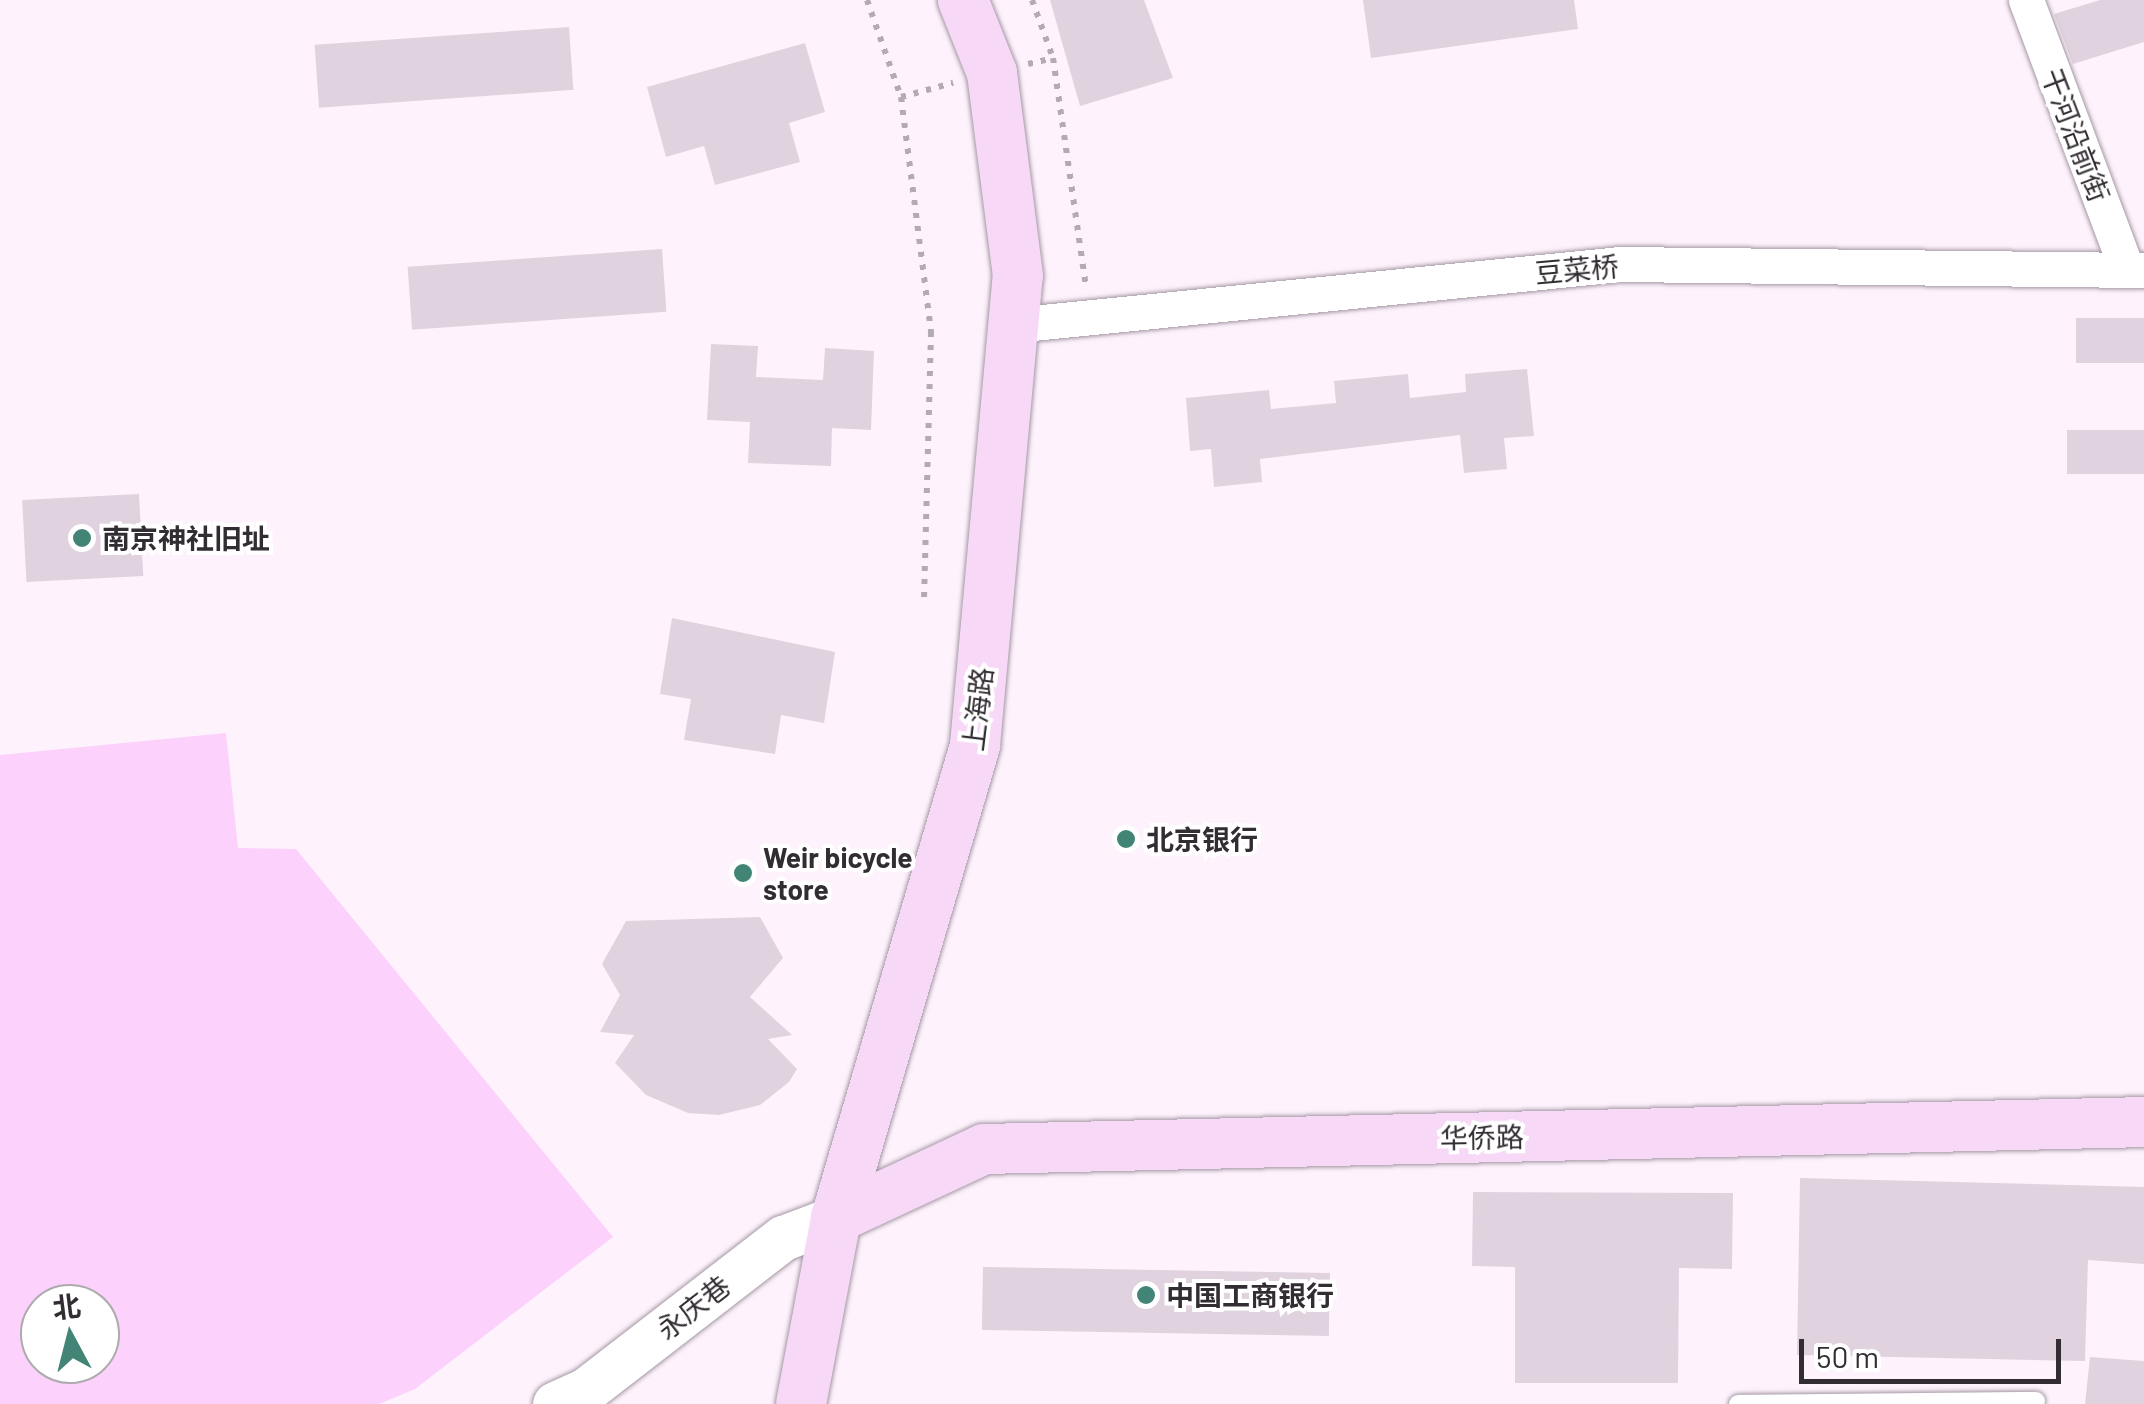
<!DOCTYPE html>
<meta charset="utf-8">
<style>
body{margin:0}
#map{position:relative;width:2144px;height:1404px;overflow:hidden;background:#fef3fd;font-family:Barlow,"Noto Sans SC",sans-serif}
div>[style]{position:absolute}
.green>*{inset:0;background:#fcd1fb}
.building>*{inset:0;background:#e0d3df;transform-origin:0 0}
.path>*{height:6px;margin-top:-3px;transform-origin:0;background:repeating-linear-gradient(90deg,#b3abb3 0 5px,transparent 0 13px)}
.roads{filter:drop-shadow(0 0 2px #a498a4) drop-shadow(0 0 2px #a498a4)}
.service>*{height:18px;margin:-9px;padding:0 9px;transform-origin:9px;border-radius:9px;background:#fff}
.minor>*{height:35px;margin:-17.5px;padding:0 17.5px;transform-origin:17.5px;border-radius:17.5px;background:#fff}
.tertiary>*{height:45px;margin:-22.5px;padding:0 22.5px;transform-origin:22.5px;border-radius:22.5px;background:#fff}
.secondary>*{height:50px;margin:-25px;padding:0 25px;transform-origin:25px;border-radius:25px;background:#f7d9f7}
.dots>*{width:28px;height:28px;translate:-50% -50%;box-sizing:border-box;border:5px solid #fff;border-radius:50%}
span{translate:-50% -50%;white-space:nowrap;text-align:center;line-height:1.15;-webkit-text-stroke:8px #fff;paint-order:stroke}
.street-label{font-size:28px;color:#322d32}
.poi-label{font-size:28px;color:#322d32;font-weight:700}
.left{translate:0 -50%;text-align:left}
.north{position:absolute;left:20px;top:1284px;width:100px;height:100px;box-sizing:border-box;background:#fff;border:2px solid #adabad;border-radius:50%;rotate:353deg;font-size:28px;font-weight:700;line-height:40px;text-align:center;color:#322d32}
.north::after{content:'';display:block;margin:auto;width:35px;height:45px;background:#428576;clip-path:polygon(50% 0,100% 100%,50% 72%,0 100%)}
.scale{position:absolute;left:1799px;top:1339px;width:262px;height:45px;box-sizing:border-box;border:5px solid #322d32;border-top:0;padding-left:12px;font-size:30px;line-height:35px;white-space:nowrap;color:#322d32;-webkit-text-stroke:8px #fff;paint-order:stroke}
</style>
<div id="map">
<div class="green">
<div style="clip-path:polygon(evenodd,226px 733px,238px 848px,296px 849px,613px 1237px,415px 1389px,379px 1404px,0 1404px,0 755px,226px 733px,40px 1304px,100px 1304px,100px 1364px,40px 1364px,40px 1304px)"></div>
</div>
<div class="building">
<div style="clip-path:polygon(1050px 0,1144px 0,1173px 78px,1080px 106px)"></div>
<div style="clip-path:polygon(1363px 0,1574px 0,1578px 29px,1371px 58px)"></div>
<div style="clip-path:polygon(2100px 0,2144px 0,2144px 42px,2073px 64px,2054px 14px)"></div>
<div style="left:569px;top:27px;width:63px;height:255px;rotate:86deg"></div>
<div style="clip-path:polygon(805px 43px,825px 112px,789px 123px,800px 162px,715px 185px,704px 146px,666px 157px,647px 87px)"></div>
<div style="left:662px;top:249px;width:63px;height:255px;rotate:86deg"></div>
<div style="left:2144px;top:318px;width:45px;height:68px;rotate:90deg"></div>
<div style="clip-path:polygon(711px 344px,758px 346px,756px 377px,823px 380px,825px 348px,874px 351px,871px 430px,832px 428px,831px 466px,748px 463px,750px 422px,707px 420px)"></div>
<div style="clip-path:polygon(1527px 369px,1534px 436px,1504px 438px,1507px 469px,1464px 473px,1460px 435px,1260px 459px,1262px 482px,1214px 487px,1211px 449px,1190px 451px,1186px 398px,1269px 390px,1271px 409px,1336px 403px,1334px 381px,1408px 374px,1410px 398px,1466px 392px,1465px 374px)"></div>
<div style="left:2144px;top:430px;width:44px;height:77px;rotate:90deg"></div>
<div style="left:139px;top:494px;width:82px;height:117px;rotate:87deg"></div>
<div style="clip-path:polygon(672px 618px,835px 652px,824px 723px,781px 715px,775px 754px,684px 740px,691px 699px,660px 694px)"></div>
<div style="clip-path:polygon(760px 917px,783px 958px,750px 997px,792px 1035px,768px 1039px,797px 1069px,789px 1082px,760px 1105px,719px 1115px,688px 1113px,646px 1095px,615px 1063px,634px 1035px,600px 1032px,620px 995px,602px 964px,626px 921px)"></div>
<div style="clip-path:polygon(1800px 1178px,2144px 1187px,2144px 1264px,2088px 1260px,2085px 1361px,1797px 1355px)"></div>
<div style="clip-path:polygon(1473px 1192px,1733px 1193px,1732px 1269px,1679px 1268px,1678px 1383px,1515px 1383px,1515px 1267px,1472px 1266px)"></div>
<div style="left:983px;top:1267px;width:347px;height:63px;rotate:1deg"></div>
<div style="clip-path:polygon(2090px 1357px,2144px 1361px,2144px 1404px,2085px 1404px)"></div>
</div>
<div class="path">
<div style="left:867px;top:0;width:103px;rotate:70.7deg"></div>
<div style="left:901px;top:97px;width:237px;rotate:82.7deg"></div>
<div style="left:931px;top:332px;width:267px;rotate:91.5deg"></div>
<div style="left:1032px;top:0;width:62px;rotate:70.1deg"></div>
<div style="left:1053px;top:58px;width:231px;rotate:81.8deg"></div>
<div style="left:1028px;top:64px;width:26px;rotate:-13deg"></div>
<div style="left:901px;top:97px;width:54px;rotate:-15.1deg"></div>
</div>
<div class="roads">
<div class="service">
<div style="left:1738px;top:1404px;width:298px;rotate:-0.6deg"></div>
</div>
<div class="minor">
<div style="left:2026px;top:0;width:288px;rotate:69.5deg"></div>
<div style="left:1013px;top:325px;width:610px;rotate:-5.74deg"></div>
<div style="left:1620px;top:264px;width:524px;rotate:0.66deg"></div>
</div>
<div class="tertiary">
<div style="left:555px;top:1404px;width:34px;rotate:-24deg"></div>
<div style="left:586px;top:1390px;width:249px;rotate:-37.7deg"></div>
<div style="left:783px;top:1238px;width:57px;rotate:-20.7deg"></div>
</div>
<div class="secondary">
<div style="left:836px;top:1218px;width:163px;rotate:-25deg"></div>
<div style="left:984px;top:1149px;width:1160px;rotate:-1.33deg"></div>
<div style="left:801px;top:1404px;width:189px;rotate:-79.3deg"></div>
<div style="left:836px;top:1218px;width:493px;rotate:-73.6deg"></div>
<div style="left:975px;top:745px;width:471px;rotate:-84.8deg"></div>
<div style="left:1018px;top:276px;width:205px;rotate:-97.3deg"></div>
<div style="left:992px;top:73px;width:79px;rotate:-111.7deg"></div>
</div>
</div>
<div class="dots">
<div style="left:82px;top:538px;background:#428576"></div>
<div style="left:1126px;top:839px;background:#428576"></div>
<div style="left:743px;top:873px;background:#428576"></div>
<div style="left:1146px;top:1295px;background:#428576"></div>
</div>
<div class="street-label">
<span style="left:2076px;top:135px;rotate:69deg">干河沿前街</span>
<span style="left:1577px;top:269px;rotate:-5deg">豆菜桥</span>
<span style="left:977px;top:709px;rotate:-83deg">上海路</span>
<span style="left:1482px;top:1137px;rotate:-1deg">华侨路</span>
<span style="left:693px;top:1307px;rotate:-38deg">永庆巷</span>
</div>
<div class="poi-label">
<span class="left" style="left:102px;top:538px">南京神社旧址</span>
<span class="left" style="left:1146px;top:839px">北京银行</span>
<span class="left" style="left:763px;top:873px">Weir bicycle<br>store</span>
<span class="left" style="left:1166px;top:1295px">中国工商银行</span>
</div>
<div class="north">北</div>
<div class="scale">50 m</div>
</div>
